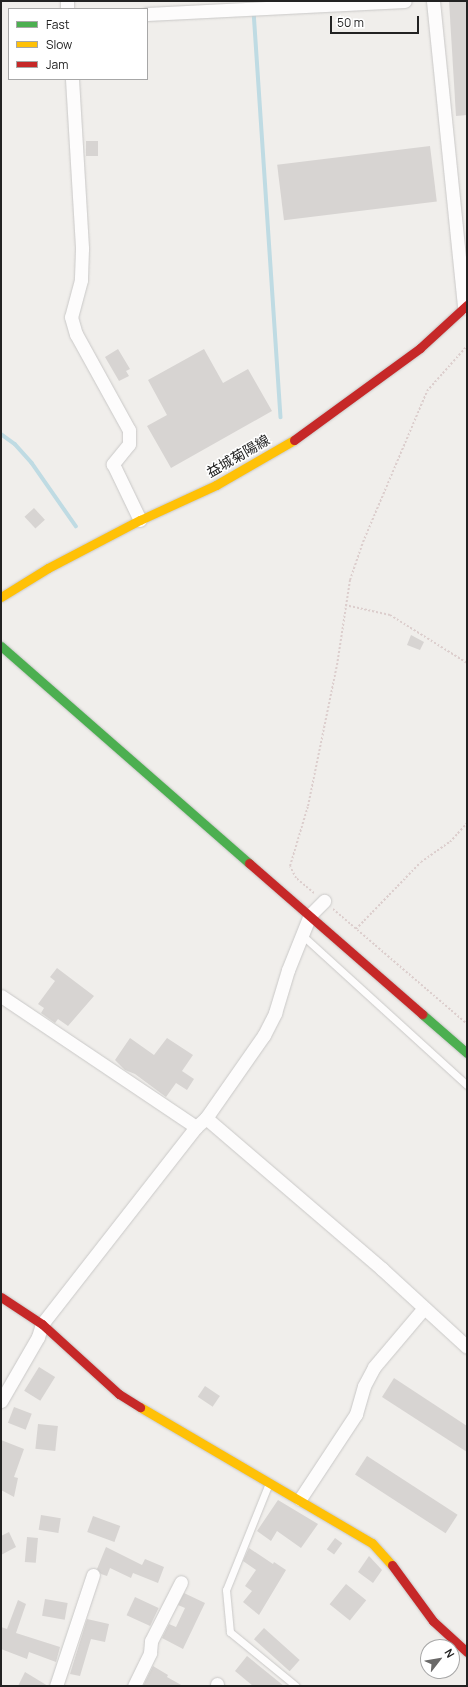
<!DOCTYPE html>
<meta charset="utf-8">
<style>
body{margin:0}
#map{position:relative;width:468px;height:1687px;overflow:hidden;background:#f0eeeb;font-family:Manrope,"Noto Sans JP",sans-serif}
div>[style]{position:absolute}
.stream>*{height:3.5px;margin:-1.75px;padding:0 1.75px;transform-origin:1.75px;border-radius:1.75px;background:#bfdbe3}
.building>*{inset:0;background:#d7d4d2;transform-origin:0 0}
.path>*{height:2px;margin-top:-1px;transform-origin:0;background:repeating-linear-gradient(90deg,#dccecd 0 2px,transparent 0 4px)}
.roads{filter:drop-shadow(0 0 1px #c9c8c7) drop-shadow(0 0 1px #c9c8c7)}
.lane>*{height:7px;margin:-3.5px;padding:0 3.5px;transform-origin:3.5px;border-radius:3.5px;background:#fdfcfc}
.street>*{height:13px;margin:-6.5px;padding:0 6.5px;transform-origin:6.5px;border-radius:6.5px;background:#fdfcfc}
.fast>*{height:9px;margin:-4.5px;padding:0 4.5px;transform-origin:4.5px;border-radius:4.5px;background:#4caf50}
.slow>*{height:9px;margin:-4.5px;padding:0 4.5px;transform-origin:4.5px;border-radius:4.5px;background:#ffc107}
.jam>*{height:9px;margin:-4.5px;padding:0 4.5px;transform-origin:4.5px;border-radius:4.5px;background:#c62828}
span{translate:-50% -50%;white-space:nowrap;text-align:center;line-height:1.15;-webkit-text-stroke:3px #fff;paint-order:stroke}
.street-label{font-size:14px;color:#222}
.frame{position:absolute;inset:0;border:2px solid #222;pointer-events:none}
.legend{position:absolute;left:8px;top:8px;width:140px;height:72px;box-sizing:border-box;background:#fff;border:1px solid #a7a7a7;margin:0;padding:5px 7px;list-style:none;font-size:12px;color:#222}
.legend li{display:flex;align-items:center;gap:8px;height:20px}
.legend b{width:20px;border:1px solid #a7a7a7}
.north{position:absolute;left:420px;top:1639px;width:40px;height:40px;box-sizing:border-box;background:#fff;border:1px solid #a7a7a7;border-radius:50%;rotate:59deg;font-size:11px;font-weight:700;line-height:16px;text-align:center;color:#222}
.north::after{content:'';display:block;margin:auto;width:14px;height:18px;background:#6a6968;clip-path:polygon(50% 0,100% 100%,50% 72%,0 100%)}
.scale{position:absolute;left:330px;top:16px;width:89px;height:18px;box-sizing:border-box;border:2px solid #222;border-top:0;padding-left:5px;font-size:12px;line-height:14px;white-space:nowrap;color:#222;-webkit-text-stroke:3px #fff;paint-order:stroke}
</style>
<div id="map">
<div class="stream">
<div style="left:254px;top:11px;width:407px;rotate:86.2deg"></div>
<div style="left:1px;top:434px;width:17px;rotate:36deg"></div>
<div style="left:15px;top:444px;width:25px;rotate:48deg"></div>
<div style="left:32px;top:463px;width:77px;rotate:55.1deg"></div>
</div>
<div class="building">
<div style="clip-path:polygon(449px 1px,467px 1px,467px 115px,456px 116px)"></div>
<div style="left:86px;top:141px;width:12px;height:15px"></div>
<div style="left:430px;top:146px;width:56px;height:154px;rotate:83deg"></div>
<div style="clip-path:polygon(118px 349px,130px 369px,126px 371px,129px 376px,119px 381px,105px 357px)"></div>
<div style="clip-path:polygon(204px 349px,223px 383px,248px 369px,272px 411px,171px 468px,147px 426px,167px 415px,148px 380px)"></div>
<div style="left:34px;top:508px;width:16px;height:13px;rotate:47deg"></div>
<div style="clip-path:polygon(411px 635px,424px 642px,420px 650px,407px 645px)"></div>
<div style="clip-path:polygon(57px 968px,94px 996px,68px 1026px,58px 1019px,55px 1023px,41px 1013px,44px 1008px,38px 1004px,55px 981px,50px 977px)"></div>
<div style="clip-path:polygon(130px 1038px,154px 1055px,167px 1038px,193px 1055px,182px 1071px,194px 1079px,187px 1090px,176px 1083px,166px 1097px,135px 1074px,125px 1070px,115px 1060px)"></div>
<div style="left:39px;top:1367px;width:19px;height:28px;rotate:32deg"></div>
<div style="clip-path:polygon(394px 1378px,467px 1426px,467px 1452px,382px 1397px)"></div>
<div style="left:205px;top:1386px;width:18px;height:13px;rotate:34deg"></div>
<div style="left:14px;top:1407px;width:19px;height:17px;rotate:21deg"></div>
<div style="left:38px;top:1424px;width:20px;height:25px;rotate:6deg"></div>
<div style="clip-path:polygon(1px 1440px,24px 1449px,14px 1477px,18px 1478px,14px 1497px,1px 1490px)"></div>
<div style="left:367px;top:1456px;width:108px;height:22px;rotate:33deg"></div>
<div style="clip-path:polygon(278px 1500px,318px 1524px,301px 1548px,277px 1531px,271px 1541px,257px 1531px)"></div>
<div style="left:41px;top:1515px;width:20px;height:15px;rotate:9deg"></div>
<div style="left:93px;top:1516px;width:29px;height:17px;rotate:20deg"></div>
<div style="clip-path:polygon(9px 1532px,16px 1547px,1px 1555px,1px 1536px)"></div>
<div style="left:27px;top:1537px;width:11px;height:25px;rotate:5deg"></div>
<div style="left:335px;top:1538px;width:9px;height:14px;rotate:36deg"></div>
<div style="clip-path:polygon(106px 1547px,142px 1565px,145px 1559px,164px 1567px,158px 1583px,133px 1573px,131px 1578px,110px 1568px,107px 1576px,101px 1574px,97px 1569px)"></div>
<div style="clip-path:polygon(249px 1548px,273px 1564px,274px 1562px,286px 1570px,259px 1615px,243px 1602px,252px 1591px,245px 1586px,256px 1570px,243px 1561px)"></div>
<div style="clip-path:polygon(369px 1556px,382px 1570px,373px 1583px,358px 1572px)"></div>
<div style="left:346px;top:1584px;width:26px;height:26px;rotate:39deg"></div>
<div style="clip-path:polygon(184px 1593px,205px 1603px,183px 1649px,162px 1638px,169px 1624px,176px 1627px,185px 1608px,178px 1605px)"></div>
<div style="left:135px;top:1597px;width:26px;height:20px;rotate:25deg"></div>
<div style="left:45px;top:1599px;width:23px;height:17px;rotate:10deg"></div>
<div style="clip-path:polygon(18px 1600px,26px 1604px,16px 1633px,60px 1647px,56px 1662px,29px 1652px,27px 1659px,1px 1649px,1px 1627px,7px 1629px)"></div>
<div style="clip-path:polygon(87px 1619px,109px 1624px,105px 1642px,91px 1639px,80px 1676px,70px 1674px)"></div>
<div style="left:264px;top:1628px;width:48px;height:15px;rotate:42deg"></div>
<div style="clip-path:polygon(247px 1656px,284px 1686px,253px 1686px,235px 1671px)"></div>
<div style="clip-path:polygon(153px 1666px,168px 1675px,167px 1677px,183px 1686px,143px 1686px)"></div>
<div style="clip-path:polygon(25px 1672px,48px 1686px,18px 1686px)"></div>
</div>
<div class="path">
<div style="left:345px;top:605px;width:46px;rotate:12.5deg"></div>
<div style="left:390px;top:615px;width:91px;rotate:31.9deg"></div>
<div style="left:314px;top:893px;width:23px;rotate:-140deg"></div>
<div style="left:296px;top:878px;width:13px;rotate:-117deg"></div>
<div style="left:290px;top:866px;width:63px;rotate:-73.3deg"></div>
<div style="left:308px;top:806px;width:144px;rotate:-78.4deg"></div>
<div style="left:337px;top:665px;width:86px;rotate:-81.3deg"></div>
<div style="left:350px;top:580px;width:40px;rotate:-71.1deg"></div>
<div style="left:363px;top:542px;width:164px;rotate:-67deg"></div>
<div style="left:427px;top:391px;width:60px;rotate:-48.4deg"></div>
<div style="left:333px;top:909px;width:177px;rotate:40.6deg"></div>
<div style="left:356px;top:929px;width:93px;rotate:-45.9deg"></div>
<div style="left:421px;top:862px;width:35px;rotate:-35deg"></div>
<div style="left:450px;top:842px;width:25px;rotate:-48deg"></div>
</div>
<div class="roads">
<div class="lane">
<div style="left:302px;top:935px;width:223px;rotate:42.3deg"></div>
<div style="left:269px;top:1483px;width:115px;rotate:111.9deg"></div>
<div style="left:226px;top:1590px;width:42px;rotate:84.6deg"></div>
<div style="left:230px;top:1632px;width:85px;rotate:39.3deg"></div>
</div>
<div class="street">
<div style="left:67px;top:1px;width:8px;rotate:90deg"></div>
<div style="left:433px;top:1px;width:308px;rotate:84.2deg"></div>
<div style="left:147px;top:14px;width:258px;rotate:-2.9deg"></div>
<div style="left:72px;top:79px;width:170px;rotate:86.6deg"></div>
<div style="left:82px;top:249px;width:31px;rotate:92deg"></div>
<div style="left:81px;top:280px;width:38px;rotate:105deg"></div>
<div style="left:71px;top:317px;width:18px;rotate:74deg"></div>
<div style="left:76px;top:334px;width:110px;rotate:61.1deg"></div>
<div style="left:129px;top:430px;width:14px;rotate:90deg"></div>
<div style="left:129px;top:444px;width:26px;rotate:129deg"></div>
<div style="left:113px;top:464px;width:62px;rotate:64.3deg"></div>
<div style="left:1px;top:996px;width:235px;rotate:33.9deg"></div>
<div style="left:206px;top:1118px;width:232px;rotate:40.6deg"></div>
<div style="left:382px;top:1269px;width:115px;rotate:42.5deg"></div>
<div style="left:1px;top:1401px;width:74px;rotate:-60deg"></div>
<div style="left:38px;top:1337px;width:14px;rotate:-73deg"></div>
<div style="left:42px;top:1324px;width:250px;rotate:-52deg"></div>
<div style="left:196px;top:1127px;width:13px;rotate:-42deg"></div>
<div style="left:206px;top:1118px;width:101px;rotate:-55.1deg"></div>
<div style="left:264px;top:1035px;width:25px;rotate:-63deg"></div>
<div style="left:275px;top:1013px;width:45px;rotate:-73.2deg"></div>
<div style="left:288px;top:970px;width:59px;rotate:-68.2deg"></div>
<div style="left:310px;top:915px;width:20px;rotate:-45deg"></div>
<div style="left:300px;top:1499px;width:102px;rotate:-56.6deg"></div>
<div style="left:356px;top:1414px;width:29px;rotate:-74deg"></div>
<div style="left:364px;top:1386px;width:21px;rotate:-62deg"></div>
<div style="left:374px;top:1367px;width:77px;rotate:-49.7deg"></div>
<div style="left:56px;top:1686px;width:117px;rotate:-71.6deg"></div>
<div style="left:134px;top:1686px;width:37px;rotate:-64deg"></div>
<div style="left:150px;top:1653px;width:12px;rotate:-85deg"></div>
<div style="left:151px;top:1641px;width:66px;rotate:-63deg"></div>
<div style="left:217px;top:1686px;width:2px;rotate:-90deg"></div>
</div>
<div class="fast">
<div style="left:1px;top:646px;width:330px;rotate:41.2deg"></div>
<div style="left:422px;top:1014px;width:60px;rotate:40.9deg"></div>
</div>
<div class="slow">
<div style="left:1px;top:597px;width:55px;rotate:-31.7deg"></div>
<div style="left:48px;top:568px;width:104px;rotate:-27.6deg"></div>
<div style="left:140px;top:520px;width:84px;rotate:-24.7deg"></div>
<div style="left:216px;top:485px;width:90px;rotate:-30deg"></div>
<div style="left:140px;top:1407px;width:269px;rotate:30.4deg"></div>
<div style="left:372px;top:1543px;width:30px;rotate:48deg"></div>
</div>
<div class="jam">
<div style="left:294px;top:440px;width:156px;rotate:-36.1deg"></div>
<div style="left:420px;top:348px;width:64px;rotate:-42.5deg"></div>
<div style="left:249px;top:863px;width:230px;rotate:41.1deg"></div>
<div style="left:1px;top:1297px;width:49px;rotate:33.4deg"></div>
<div style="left:42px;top:1324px;width:104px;rotate:42.3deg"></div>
<div style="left:119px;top:1394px;width:25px;rotate:32deg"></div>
<div style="left:392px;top:1565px;width:69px;rotate:53.8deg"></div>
<div style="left:433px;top:1621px;width:46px;rotate:42.4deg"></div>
</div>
</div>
<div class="street-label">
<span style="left:238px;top:456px;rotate:-30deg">益城菊陽線</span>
</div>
<div class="frame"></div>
<ul class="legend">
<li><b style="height:5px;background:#4caf50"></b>Fast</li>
<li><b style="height:5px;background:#ffc107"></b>Slow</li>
<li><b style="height:5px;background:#c62828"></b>Jam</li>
</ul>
<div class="north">N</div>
<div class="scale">50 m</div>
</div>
